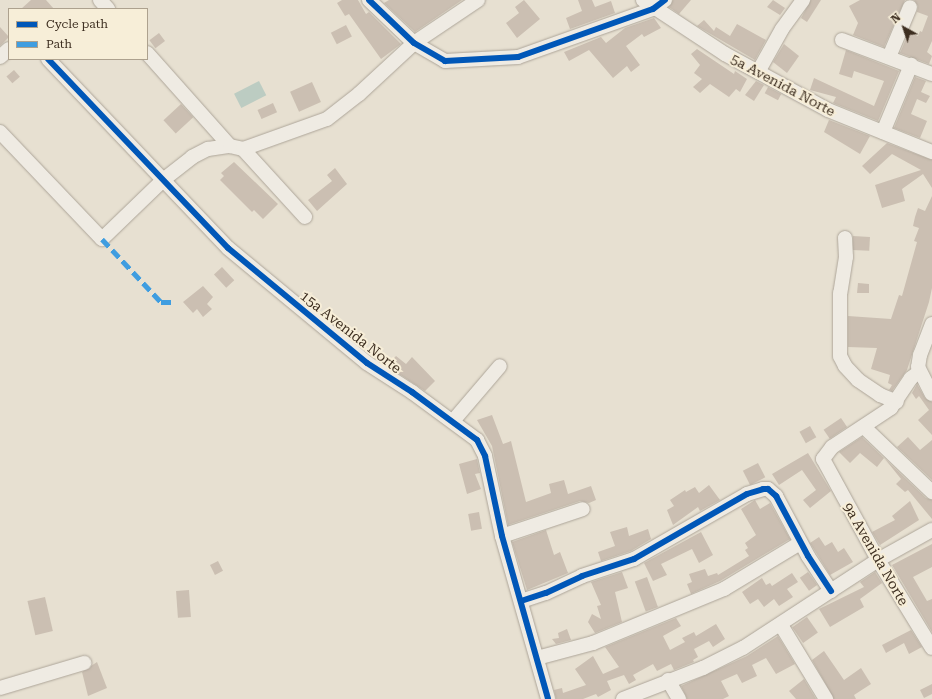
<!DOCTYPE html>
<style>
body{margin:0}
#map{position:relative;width:932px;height:699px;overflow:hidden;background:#e7e0d1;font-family:"Roboto Serif",serif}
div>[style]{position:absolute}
.water>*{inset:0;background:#bcccc2;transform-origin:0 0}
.building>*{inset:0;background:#cbbfb2;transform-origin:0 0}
.roads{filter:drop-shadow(0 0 1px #ada599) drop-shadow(0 0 1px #ada599)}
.minor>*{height:14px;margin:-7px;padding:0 7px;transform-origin:7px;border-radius:7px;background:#efebe3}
.quiet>*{height:5px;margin-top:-2.5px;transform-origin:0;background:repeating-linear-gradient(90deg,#3f9de0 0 10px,transparent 0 15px)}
.cycleway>*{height:6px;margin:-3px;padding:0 3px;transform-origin:3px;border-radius:3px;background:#0057b8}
span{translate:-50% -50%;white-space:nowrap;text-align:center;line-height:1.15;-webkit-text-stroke:4px #f7eed8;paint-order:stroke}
.street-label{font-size:14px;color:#3d2e20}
.legend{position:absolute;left:8px;top:8px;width:140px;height:52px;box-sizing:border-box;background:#f7eed8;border:1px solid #ada18e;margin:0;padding:5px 7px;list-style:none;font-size:12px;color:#3d2e20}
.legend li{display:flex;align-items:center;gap:8px;height:20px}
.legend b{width:20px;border:1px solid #ada18e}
.north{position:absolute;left:884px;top:8px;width:40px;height:40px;-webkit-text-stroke:3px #f7eed8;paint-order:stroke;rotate:320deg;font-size:11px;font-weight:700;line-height:16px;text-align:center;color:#3d2e20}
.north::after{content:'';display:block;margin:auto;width:14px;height:18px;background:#3d2e20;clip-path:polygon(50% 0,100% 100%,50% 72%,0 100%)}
</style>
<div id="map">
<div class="water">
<div style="left:259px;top:81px;width:16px;height:28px;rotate:63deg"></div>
</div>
<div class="building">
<div style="clip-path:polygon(31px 0,46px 0,54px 9px,21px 9px)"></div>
<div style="clip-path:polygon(342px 0,358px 0,366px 14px,369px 12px,401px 44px,381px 59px,349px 14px,345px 16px,337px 3px)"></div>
<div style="clip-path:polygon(389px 0,462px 0,415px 32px,384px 3px)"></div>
<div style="clip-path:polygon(524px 0,540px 19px,517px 38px,506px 23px,519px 13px,515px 7px)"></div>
<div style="clip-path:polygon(578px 0,592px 0,595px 7px,611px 1px,615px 13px,570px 29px,566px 18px,582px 11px)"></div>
<div style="clip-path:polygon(673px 0,691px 0,679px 14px,669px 7px)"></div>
<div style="clip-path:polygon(773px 0,785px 8px,780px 15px,767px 7px)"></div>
<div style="clip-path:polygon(811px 0,821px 0,807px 22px,801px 18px)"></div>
<div style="clip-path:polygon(860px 0,905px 0,884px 47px,853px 35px,858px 23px,849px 6px)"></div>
<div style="clip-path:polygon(914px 0,932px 0,932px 41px,927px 52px,932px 56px,929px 64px,900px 53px,909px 32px,918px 36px,920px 31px,922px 32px,928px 16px,917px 12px,918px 6px)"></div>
<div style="clip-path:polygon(654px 18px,661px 28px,644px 37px,642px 34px,626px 46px,640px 65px,631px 72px,627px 66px,613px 78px,589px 50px,569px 61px,564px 52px,601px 37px,606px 43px,625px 28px)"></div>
<div style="clip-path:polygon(704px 20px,714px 31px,716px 27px,730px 36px,737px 24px,766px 40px,755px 60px,697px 26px)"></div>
<div style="left:346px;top:25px;width:13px;height:17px;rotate:63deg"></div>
<div style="clip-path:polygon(0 27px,9px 37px,0 46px)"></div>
<div style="left:159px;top:33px;width:10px;height:12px;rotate:53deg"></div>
<div style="clip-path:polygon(784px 44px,799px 56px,787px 73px,773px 62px)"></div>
<div style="clip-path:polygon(697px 49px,734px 74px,735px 71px,747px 79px,740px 92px,736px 89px,729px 97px,710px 84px,700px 93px,693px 87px,702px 79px,694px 73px,700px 65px,691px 54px)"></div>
<div style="clip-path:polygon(846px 50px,899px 71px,878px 121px,833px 103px,836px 97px,810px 90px,814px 78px,874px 106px,884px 81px,854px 71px,852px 78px,839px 74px)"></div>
<div style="left:14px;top:70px;width:9px;height:10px;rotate:49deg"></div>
<div style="clip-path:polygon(915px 77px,926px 81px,921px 92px,930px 96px,926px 103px,917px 99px,911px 114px,927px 121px,920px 138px,894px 128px)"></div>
<div style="clip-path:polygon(756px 81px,764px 85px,754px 101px,745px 95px)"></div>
<div style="left:312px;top:82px;width:22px;height:24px;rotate:66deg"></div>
<div style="left:768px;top:87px;width:15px;height:7px;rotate:28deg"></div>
<div style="left:273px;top:103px;width:10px;height:17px;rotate:66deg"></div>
<div style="left:181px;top:104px;width:18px;height:24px;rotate:47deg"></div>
<div style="clip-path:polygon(829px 120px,870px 136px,860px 154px,824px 132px)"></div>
<div style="clip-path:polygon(887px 143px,932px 160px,932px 188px,923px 174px,902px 189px,905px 201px,882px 208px,875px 185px,921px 170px,892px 154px,870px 174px,862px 166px)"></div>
<div style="clip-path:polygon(234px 162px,278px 204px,263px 219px,254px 210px,252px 212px,220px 180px,224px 176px,221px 173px)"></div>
<div style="clip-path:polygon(335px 168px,347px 184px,317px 211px,308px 200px,332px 181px,327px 175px)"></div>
<div style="clip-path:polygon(932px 196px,932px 288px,929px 302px,907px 370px,892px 391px,889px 390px,892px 385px,888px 383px,890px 375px,871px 369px,877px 348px,848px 347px,848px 316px,891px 319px,899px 295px,902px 296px,917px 242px,914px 241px,919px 228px,913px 226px,915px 217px,918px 208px,925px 211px)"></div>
<div style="left:853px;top:236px;width:17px;height:14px;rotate:3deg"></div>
<div style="left:222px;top:267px;width:18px;height:11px;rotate:47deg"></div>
<div style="clip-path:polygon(858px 283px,869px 284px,869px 293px,857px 293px)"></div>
<div style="clip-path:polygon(203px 286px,213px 297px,207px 304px,212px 309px,203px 317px,197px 309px,193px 313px,183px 302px)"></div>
<div style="clip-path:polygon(396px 356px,406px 364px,412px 357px,435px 381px,425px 391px,387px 366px)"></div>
<div style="clip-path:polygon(917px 384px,925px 398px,932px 402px,932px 435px,918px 420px,929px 410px,919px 396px,916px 399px,912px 393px)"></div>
<div style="clip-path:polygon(492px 415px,503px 444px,511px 441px,526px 502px,551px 493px,549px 484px,564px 480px,568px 494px,591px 486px,596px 500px,589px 503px,580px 501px,508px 525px,492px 446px,477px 420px)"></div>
<div style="left:841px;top:418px;width:11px;height:21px;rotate:56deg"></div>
<div style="left:810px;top:426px;width:13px;height:12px;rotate:61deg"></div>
<div style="clip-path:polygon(862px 437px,884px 458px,877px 467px,860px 453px,850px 463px,839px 452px)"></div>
<div style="clip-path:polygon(908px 437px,920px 450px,932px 440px,932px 480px,897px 447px)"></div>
<div style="clip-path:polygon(808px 453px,831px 491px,810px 508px,803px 500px,816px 490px,802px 470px,779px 485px,772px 474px)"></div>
<div style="clip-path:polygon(477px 459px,480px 473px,475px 474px,481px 489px,467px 494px,459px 464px)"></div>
<div style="clip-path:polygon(885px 459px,926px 498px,932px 500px,932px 519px,908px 490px,905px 492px,896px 484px,901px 479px)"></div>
<div style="left:758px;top:463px;width:16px;height:17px;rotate:63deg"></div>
<div style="clip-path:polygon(709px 485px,720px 500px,700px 511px,698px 507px,673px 525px,667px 510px,674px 506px,670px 500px,685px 490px,686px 492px,695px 487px,699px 493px)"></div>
<div style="clip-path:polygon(755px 500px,760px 509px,770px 503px,790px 539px,720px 581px,691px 594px,687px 584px,692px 582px,689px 574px,705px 569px,708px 576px,717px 573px,718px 575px,749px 556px,745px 550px,748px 548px,745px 543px,756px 535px,741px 509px)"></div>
<div style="clip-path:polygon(910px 501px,919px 520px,880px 545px,872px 532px,895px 520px,892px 516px)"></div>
<div style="left:479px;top:512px;width:17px;height:11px;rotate:80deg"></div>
<div style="clip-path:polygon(627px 527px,629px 536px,648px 529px,651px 539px,631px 551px,601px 561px,598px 552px,615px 546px,610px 532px)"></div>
<div style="clip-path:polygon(546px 530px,554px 555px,560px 552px,568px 573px,527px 590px,512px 542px)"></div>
<div style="clip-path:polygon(701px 532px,713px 555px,699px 563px,692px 549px,661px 564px,667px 575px,653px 581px,644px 563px)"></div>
<div style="clip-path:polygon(819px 537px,825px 546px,832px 542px,838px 552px,844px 548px,853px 562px,830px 575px,810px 543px)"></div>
<div style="clip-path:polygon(932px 544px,932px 567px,913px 577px,927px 601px,932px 599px,932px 632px,892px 565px)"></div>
<div style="left:218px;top:561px;width:11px;height:9px;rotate:63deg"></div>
<div style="clip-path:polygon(622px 572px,628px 588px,615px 592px,622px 622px,595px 633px,588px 622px,592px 614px,601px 619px,597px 606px,601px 605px,591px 582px)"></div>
<div style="left:808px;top:572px;width:16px;height:10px;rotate:55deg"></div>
<div style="clip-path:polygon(875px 572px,882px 583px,860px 599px,864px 607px,830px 627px,819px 609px,864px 587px,860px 582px)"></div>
<div style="clip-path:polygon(792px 573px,798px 582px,787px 589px,793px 597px,779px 606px,774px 599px,764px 607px,758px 599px,750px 604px,742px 592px,762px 578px,766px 585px,770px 583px,772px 586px)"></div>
<div style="left:647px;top:577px;width:32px;height:13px;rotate:70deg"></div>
<div style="left:189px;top:590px;width:27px;height:13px;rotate:86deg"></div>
<div style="left:45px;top:597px;width:35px;height:18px;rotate:77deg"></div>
<div style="left:807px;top:617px;width:19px;height:18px;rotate:55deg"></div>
<div style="clip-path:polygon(676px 618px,681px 626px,663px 636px,670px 650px,685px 642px,682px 638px,694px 632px,696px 636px,716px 624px,725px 639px,713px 647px,709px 641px,694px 649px,698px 657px,693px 660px,694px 662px,674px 670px,671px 664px,657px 671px,653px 664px,633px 675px,636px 680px,629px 684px,624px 675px,607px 681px,611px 690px,598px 697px,596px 694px,583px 699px,556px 699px,554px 690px,562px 688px,563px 693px,586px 685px,575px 669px,593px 656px,603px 674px,619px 667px,605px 647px)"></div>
<div style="clip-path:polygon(567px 629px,571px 640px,556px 644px,552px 639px,559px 638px,558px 633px)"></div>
<div style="clip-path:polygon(911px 630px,922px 647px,909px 654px,904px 643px,886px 653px,882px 645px)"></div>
<div style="clip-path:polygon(778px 636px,795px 664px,776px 674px,766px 658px,752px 665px,757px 676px,742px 683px,737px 674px,721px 681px,729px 696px,723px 699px,687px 699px,681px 686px,747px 656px)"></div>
<div style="clip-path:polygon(824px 651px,844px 680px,861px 668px,871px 684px,854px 695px,856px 699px,834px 699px,812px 660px)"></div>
<div style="clip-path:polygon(97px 662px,107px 688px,88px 696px,82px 672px)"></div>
<div style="clip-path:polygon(804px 679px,816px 699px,796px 699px,789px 691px)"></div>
<div style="clip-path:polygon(932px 684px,932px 694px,924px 698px,920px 690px)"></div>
</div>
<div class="roads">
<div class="minor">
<div style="left:100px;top:0;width:12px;rotate:48deg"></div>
<div style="left:369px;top:0;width:62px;rotate:43.7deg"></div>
<div style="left:414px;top:43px;width:36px;rotate:30deg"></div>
<div style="left:445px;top:61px;width:73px;rotate:-3.1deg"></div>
<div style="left:518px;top:57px;width:143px;rotate:-19.6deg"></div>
<div style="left:653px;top:9px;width:15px;rotate:-37deg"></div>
<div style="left:643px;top:0;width:98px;rotate:33.4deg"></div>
<div style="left:725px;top:54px;width:117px;rotate:28.5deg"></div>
<div style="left:828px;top:110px;width:112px;rotate:22deg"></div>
<div style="left:842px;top:40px;width:96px;rotate:20.7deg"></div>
<div style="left:147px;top:53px;width:125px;rotate:48.3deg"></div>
<div style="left:0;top:57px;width:12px;rotate:-42deg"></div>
<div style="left:889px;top:57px;width:54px;rotate:-67.2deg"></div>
<div style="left:48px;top:59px;width:261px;rotate:46.4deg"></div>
<div style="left:228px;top:248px;width:180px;rotate:39.6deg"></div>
<div style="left:367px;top:363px;width:54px;rotate:32.8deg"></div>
<div style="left:412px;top:392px;width:81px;rotate:36.4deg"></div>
<div style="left:477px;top:440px;width:18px;rotate:63deg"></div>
<div style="left:485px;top:456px;width:82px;rotate:78deg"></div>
<div style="left:502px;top:536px;width:169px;rotate:74.2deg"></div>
<div style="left:758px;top:72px;width:49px;rotate:-60.8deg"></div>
<div style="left:782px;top:29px;width:36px;rotate:-54deg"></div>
<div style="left:0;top:132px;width:148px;rotate:46.4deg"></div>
<div style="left:102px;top:239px;width:85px;rotate:-44deg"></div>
<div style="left:163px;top:180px;width:37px;rotate:-38deg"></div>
<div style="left:192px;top:157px;width:18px;rotate:-27deg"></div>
<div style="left:208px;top:149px;width:22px;rotate:-8deg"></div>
<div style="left:230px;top:146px;width:13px;rotate:13deg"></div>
<div style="left:243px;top:149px;width:89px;rotate:-19.7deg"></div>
<div style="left:327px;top:119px;width:41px;rotate:-38deg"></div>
<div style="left:359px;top:94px;width:75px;rotate:-42.8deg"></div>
<div style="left:414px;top:43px;width:77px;rotate:-33.9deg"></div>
<div style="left:883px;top:132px;width:73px;rotate:-67.3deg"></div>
<div style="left:243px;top:149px;width:92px;rotate:47.6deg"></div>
<div style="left:845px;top:238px;width:19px;rotate:87deg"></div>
<div style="left:846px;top:257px;width:36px;rotate:99deg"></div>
<div style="left:840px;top:293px;width:63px;rotate:90deg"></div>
<div style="left:840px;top:356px;width:11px;rotate:63deg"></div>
<div style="left:845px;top:366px;width:19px;rotate:47deg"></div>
<div style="left:858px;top:380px;width:27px;rotate:34deg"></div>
<div style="left:880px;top:395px;width:18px;rotate:22deg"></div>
<div style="left:932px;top:324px;width:33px;rotate:111deg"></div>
<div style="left:920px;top:355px;width:12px;rotate:99deg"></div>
<div style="left:918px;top:367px;width:30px;rotate:63deg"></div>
<div style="left:919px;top:372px;width:10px;rotate:143deg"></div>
<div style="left:911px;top:378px;width:36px;rotate:124deg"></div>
<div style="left:891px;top:408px;width:71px;rotate:146.5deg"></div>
<div style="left:832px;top:447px;width:15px;rotate:127deg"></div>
<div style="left:823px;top:459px;width:115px;rotate:61.4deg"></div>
<div style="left:878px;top:560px;width:103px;rotate:58.5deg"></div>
<div style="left:453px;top:421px;width:72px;rotate:-49.5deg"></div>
<div style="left:865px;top:428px;width:93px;rotate:43.7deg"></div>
<div style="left:502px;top:536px;width:85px;rotate:-18.4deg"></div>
<div style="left:521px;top:601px;width:26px;rotate:-18deg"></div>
<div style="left:546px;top:593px;width:40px;rotate:-25deg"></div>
<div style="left:582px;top:576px;width:55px;rotate:-18.1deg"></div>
<div style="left:634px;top:559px;width:130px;rotate:-29.9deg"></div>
<div style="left:747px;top:494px;width:17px;rotate:-17deg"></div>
<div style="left:763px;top:489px;width:5px"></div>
<div style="left:768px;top:489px;width:11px;rotate:41deg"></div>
<div style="left:776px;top:496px;width:68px;rotate:61.9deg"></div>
<div style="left:808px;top:556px;width:42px;rotate:56.7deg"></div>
<div style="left:781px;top:625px;width:87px;rotate:58.7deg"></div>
<div style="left:537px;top:658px;width:58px;rotate:-15deg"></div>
<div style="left:593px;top:643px;width:142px;rotate:-22.4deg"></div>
<div style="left:724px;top:589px;width:89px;rotate:-31.2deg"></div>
<div style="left:668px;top:680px;width:22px;rotate:60deg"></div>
<div style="left:0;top:688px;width:88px;rotate:-16.6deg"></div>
<div style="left:623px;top:699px;width:86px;rotate:-21.2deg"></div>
<div style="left:703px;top:668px;width:45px;rotate:-26.6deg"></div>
<div style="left:743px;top:648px;width:161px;rotate:-33.1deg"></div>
<div style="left:878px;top:560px;width:62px;rotate:-29.1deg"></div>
</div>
</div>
<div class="quiet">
<div style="left:102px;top:239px;width:86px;rotate:46.9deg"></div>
<div style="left:161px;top:302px;width:13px"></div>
</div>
<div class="cycleway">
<div style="left:369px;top:0;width:62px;rotate:43.7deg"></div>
<div style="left:414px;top:43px;width:36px;rotate:30deg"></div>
<div style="left:445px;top:61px;width:73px;rotate:-3.1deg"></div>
<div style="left:518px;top:57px;width:143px;rotate:-19.6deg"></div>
<div style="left:653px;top:9px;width:15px;rotate:-37deg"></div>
<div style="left:48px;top:59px;width:261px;rotate:46.4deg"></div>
<div style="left:228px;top:248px;width:180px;rotate:39.6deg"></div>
<div style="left:367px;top:363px;width:54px;rotate:32.8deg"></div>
<div style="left:412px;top:392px;width:81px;rotate:36.4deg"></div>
<div style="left:477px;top:440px;width:18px;rotate:63deg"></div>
<div style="left:485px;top:456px;width:82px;rotate:78deg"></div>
<div style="left:502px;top:536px;width:169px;rotate:74.2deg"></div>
<div style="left:521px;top:601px;width:26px;rotate:-18deg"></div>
<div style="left:546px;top:593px;width:40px;rotate:-25deg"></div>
<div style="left:582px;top:576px;width:55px;rotate:-18.1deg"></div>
<div style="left:634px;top:559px;width:130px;rotate:-29.9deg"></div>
<div style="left:747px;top:494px;width:17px;rotate:-17deg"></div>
<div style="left:763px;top:489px;width:5px"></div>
<div style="left:768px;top:489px;width:11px;rotate:41deg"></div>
<div style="left:776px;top:496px;width:68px;rotate:61.9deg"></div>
<div style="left:808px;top:556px;width:42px;rotate:56.7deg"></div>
</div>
<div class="street-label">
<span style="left:783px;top:85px;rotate:28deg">5a Avenida Norte</span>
<span style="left:351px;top:332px;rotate:38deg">15a Avenida Norte</span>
<span style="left:876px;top:554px;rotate:60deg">9a Avenida Norte</span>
</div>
<ul class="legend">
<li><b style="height:5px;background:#0057b8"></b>Cycle path</li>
<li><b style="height:5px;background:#3f9de0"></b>Path</li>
</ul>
<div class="north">N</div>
</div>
